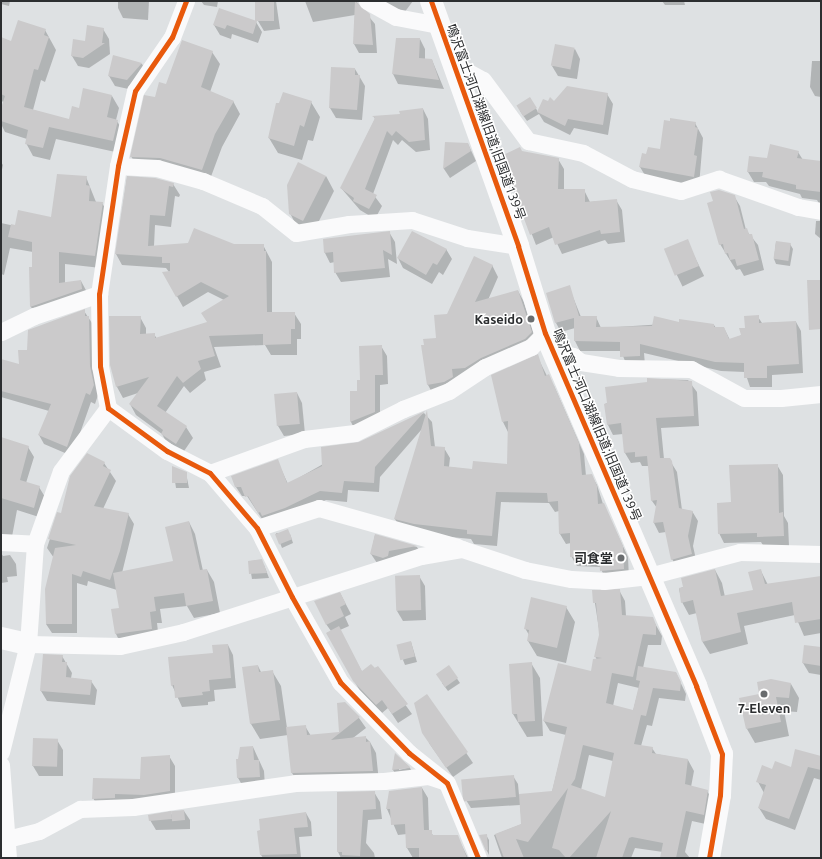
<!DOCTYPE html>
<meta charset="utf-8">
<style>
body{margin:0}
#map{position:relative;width:822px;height:859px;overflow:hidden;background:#dee1e3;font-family:Ubuntu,"Noto Sans JP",sans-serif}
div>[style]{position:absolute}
.shadow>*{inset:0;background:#0003;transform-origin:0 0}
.building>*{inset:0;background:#cbcacb;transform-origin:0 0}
.street>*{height:17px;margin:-8.5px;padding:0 8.5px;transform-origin:8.5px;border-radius:8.5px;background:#fafafb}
.secondary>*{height:22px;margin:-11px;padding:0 11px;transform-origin:11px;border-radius:11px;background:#fafafb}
.cycleway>*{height:5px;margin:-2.5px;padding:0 2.5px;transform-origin:2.5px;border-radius:2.5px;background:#e8590c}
.dots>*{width:11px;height:11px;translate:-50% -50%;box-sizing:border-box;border:2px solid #fff;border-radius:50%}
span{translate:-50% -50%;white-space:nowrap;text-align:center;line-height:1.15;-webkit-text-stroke:3px #fff;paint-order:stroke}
.street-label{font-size:13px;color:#2c2e30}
.poi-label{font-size:13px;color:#2c2e30;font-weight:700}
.right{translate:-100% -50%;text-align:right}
.frame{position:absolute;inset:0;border:2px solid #2c2e30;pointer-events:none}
</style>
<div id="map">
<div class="shadow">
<div style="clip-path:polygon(1px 1px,10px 1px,9px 6px,1px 4px)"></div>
<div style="clip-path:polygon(118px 1px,149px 1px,148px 20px,123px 18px,118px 8px)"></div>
<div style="clip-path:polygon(201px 1px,218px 1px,217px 7px,204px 5px)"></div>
<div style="clip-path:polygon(256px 1px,276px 1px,280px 29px,264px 31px,258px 21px)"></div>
<div style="clip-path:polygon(305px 1px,356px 1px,375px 24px,377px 53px,359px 53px,354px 44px,355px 15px,313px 22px)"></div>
<div style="clip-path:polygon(375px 1px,413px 1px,401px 17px)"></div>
<div style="clip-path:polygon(662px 1px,684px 1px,685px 5px,665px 5px)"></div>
<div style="clip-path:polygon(256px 22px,262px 32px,258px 43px,232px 34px,231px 39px,220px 35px,214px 25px)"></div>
<div style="clip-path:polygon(103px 29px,109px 39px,110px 54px,89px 68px,78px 66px,72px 56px)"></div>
<div style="clip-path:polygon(45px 30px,56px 50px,45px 82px,41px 80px,33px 110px,69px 120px,79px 109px,112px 96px,119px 108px,116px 120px,125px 133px,120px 153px,56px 139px,50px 160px,33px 156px,26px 143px,27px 139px,5px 132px,1px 124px,4px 102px,1px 101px,1px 38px,12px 42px)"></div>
<div style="clip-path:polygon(420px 39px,425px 49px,425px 59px,432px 60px,444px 89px,398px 84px,393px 74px)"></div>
<div style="clip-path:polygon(575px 49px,580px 59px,577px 79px,558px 76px,552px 66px)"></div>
<div style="clip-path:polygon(212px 52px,220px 64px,210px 92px,233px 101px,240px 114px,222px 147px,209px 182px,138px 169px,131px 156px,155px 98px,167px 85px)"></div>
<div style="clip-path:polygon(114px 56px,142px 64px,147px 73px,133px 90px,115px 86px,109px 76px)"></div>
<div style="clip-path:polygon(812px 61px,821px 61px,821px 97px,815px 96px,810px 87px)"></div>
<div style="clip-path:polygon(355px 69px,365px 86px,362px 120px,336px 118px,330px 108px)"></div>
<div style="clip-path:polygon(607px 94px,613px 104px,608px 135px,574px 128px,570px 135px,544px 122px,539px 114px,527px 121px,520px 111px,530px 98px,538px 112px,555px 102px)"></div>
<div style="clip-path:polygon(311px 102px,320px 117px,313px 141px,308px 140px,302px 160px,278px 153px,269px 138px)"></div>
<div style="clip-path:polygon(423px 109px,428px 119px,430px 150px,416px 152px,402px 140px,398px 145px,393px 140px,373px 194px,382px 206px,375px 219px,360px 210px,341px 188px,375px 119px,374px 117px,401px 115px)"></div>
<div style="clip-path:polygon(695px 123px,703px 138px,699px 186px,646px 177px,640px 167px,647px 155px,661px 150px)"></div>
<div style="clip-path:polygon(446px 143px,468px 144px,476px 161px,450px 178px,444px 169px)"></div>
<div style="clip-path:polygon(798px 152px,803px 160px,821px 162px,821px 207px,817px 200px,802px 198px,800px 194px,769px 186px,766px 182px,754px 182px,748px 172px,750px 157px,767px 159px)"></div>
<div style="clip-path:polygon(522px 153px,558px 159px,564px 169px,564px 190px,584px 190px,590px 202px,616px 200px,622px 210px,625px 242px,608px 244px,605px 240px,562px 254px,554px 237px,536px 245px,502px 157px)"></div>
<div style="clip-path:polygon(1px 162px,3px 165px,1px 174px)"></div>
<div style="clip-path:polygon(326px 176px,334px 191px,312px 235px,298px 229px,290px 213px)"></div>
<div style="clip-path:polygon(86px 177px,96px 202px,102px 203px,109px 215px,101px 268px,65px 264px,65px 283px,81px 281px,88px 294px,38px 319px,31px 307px,33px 252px,10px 248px,4px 275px,1px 274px,1px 223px,15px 226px,52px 218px)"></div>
<div style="clip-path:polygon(127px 178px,173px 184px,180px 195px,179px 197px,175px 196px,171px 227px,155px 225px,154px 246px,263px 245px,272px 262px,272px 313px,294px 313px,301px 324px,301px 339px,297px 339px,297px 355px,271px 355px,265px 345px,214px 347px,221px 367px,204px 372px,206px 380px,190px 393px,184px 386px,165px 413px,186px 427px,193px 438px,182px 454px,168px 445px,162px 434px,136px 415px,130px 404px,138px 393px,123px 398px,117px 387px,111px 365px,140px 317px,146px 328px,146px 335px,154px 334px,157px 339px,209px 323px,224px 300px,208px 292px,183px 307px,164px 273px,169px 272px,166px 268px,122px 265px,116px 254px)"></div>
<div style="clip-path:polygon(734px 196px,740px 206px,746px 230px,758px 245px,764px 270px,744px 276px,740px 269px,736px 270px,720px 244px)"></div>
<div style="clip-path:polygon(816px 221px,821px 221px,821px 239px,815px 234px)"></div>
<div style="clip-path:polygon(389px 232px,395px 242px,397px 264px,388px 259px,390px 277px,341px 282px,335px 272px,335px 262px,330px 263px,325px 253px,324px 240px)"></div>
<div style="left:687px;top:241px;width:39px;height:24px;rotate:64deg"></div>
<div style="clip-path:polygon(776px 242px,790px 244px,793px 249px,790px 266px,776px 264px,774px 259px)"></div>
<div style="clip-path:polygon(446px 249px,452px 259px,443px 275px,439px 272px,432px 284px,403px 268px,398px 258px)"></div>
<div style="clip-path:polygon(492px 265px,498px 277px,488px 300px,518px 291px,524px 302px,537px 344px,434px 396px,428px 385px,422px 346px,437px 339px,447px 315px)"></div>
<div style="clip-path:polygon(569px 287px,581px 317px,596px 317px,601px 328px,680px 323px,714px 325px,716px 328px,724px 328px,730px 340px,742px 335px,758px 317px,762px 323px,796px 322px,801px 331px,803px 373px,772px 375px,772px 387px,750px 387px,745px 372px,721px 371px,644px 353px,645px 365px,627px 366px,621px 351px,580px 351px,575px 341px,575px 328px,561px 332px,556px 323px)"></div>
<div style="clip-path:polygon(84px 311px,94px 326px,98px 395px,95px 404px,91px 402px,72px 456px,44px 444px,39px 435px,49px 411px,1px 397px,1px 360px,20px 365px,28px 351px)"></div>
<div style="clip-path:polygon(381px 346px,387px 356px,388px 384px,380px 385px,380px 422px,356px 432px,351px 422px,351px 392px,358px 392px,361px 381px)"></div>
<div style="clip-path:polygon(537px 356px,547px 376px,554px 386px,584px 454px,586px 476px,591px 475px,597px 485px,603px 504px,628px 557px,629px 579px,606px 580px,600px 567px,577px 566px,571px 556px,571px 543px,566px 544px,560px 534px,559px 511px,555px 512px,549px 503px,501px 502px,497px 546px,474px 544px,471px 539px,420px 534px,401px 529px,395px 519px,422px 429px,380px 477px,379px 492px,348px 490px,347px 502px,326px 500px,269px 524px,264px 522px,247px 496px,242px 496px,236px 487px,277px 460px,288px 484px,360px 443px,424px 413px,432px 422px,435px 447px,444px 448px,450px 458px,449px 467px,473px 470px,508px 465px,508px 432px,503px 422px)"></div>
<div style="clip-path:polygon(648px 379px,688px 380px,697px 392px,699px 426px,661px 428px,664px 459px,669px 459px,677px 472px,682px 510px,692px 511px,698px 521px,693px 546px,697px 564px,678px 569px,672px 559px,666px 532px,659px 533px,654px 523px,657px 508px,652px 501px,649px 466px,642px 466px,640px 462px,631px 463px,625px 453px,623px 434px,613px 435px,608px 425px,605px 404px,648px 383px)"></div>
<div style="clip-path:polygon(297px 393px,302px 403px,305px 434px,284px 436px,278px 426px,275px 395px)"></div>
<div style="clip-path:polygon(1px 438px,28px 447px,34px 457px,26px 483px,39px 487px,45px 497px,39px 517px,17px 510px,11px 542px,1px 543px)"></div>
<div style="clip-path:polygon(104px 463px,116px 481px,103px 509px,128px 514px,134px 524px,122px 573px,175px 562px,189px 522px,195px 534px,203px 571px,207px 570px,214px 582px,220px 613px,194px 618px,187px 606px,160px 609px,162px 623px,157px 623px,159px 640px,122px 646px,116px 634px,112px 610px,120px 609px,117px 590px,88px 581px,87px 586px,77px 583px,77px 633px,52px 633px,46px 624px,54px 558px,47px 548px,58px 514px,62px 515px)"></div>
<div style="clip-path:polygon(777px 465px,783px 475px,784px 516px,788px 523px,789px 546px,764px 547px,761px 542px,724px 543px,719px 533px,732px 503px)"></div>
<div style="clip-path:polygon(173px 468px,186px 473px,189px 488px,176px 488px)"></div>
<div style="clip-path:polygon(276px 533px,290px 534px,293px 543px,282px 548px)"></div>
<div style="clip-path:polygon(375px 535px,417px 547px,421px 555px,377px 563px,371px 554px)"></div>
<div style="clip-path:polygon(1px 553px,3px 556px,10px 555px,16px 564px,17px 576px,7px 577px,8px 582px,1px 583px)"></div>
<div style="clip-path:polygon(249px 561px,264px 565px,269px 578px,252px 579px)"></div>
<div style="clip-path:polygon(715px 570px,722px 583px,725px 597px,754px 591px,761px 571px,768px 585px,821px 578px,821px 633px,804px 636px,795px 615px,744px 626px,748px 644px,710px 654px,702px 641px,697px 613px,689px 615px,682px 602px,679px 589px)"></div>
<div style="clip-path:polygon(419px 576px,425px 586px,426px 620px,403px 621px,397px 611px)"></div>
<div style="clip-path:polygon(evenodd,619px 590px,625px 601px,626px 616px,652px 618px,662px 636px,661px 645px,648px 645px,643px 668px,676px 673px,686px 694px,685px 701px,659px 698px,652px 726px,647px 725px,641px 746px,652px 748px,656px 754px,688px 760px,694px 771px,691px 787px,707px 791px,713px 801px,710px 825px,692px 821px,685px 852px,690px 858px,661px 858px,663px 852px,635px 848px,631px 858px,502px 858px,494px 835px,522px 824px,520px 805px,471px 808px,466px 800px,462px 781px,513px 776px,518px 784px,519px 795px,552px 792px,566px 735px,550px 731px,544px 721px,592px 672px,597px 660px,595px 656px,600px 635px,593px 591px,619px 590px,618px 683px,639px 688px,633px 711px,613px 706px,618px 683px,619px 590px,589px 755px,613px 761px,606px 799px,581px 790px,589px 755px)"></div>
<div style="clip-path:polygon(340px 593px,351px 614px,345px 617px,349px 626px,340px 630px,362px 672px,378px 667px,412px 714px,398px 723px,388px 708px,382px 713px,360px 691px,327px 633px,331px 631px,326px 624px)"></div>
<div style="clip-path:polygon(566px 607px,575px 622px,566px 663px,537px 656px,528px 641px,529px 635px,525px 628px)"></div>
<div style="clip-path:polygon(411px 642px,417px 662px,405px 665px,403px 660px)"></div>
<div style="clip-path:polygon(228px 645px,233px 655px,236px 688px,214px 690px,215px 701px,208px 702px,208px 705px,182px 707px,172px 685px)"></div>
<div style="clip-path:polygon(821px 648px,821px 675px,809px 673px,803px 663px)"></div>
<div style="clip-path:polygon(62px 656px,72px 673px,71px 678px,91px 681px,97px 690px,95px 705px,47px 701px,41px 691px)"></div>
<div style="clip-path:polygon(531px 663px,540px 678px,543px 736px,527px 737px,513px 714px)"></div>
<div style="clip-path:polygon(258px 666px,261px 672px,272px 671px,281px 686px,287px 728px,305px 726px,311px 736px,340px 733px,338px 704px,359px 718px,366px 728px,353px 738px,365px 737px,370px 742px,376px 753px,379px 782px,299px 784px,292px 773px,288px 735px,260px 739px,251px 724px)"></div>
<div style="clip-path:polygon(449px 667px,460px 683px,448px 691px,442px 683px)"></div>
<div style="clip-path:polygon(791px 684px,799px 698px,797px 712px,784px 711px,789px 736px,755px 743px,747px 729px,760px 695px)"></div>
<div style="clip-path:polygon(427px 695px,473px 763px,453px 777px,429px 743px)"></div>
<div style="clip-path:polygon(57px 740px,63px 750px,63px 776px,39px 776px,33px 766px)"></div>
<div style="clip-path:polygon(253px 747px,264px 771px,265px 787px,244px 788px,238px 778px)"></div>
<div style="clip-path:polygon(evenodd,395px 755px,410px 768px,415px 777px,399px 780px,393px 770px,395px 755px,406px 767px,407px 768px,399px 770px,399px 768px,406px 767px)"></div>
<div style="clip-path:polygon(169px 756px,175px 766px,175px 801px,99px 808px,93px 798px,141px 780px)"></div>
<div style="clip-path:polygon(821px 757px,821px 780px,814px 778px,795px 830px,766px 819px,759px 808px,764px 793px,758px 782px,773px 770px,791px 768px)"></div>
<div style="clip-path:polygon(422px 788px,428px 798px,429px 831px,434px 836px,457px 836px,468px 858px,413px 858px,407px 848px,407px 834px,398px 835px,387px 809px)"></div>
<div style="clip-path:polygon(374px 792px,380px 802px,382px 819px,368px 820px,366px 843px,374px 853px,375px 858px,341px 858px,338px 852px,338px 793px)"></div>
<div style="clip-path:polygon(184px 811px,190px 820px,190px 829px,156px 830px,150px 820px)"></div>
<div style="clip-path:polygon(306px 813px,311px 822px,312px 836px,299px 837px,301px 858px,263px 858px,261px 855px)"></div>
<div style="clip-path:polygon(486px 835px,489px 840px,489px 855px,487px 851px)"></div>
</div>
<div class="building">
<div style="left:255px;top:1px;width:19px;height:20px"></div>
<div style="clip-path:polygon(355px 1px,370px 14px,373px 45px,353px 44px)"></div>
<div style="clip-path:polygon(219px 8px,257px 21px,253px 34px,227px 25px,225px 29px,213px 25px)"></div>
<div style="clip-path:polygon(18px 20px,46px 29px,44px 35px,49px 37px,38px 70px,34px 69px,24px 107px,69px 119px,72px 106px,79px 108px,83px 88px,112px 95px,107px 117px,118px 120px,113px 141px,49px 127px,43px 148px,25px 144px,28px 130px,1px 121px,1px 108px,5px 96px,1px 94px,1px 37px,11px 41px)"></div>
<div style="clip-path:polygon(87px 25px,104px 28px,102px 43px,105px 43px,83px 58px,71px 56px,73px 39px,85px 41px)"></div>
<div style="clip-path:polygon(396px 38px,420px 38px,419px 58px,432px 59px,439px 80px,392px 74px)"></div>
<div style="clip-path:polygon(182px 40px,213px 51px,201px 87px,234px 101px,215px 134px,202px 170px,160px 158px,130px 157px,144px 95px,155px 97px,159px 82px,166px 84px)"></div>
<div style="left:555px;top:44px;width:20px;height:22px;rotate:11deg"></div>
<div style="clip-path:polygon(113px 55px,142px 63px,127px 80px,108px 76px)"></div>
<div style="clip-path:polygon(331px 67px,355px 68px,355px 75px,360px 75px,357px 110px,329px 108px)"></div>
<div style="clip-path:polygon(567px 86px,608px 93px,603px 125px,568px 119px,565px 126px,537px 112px,543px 99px,548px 101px,550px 97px,554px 101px)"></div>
<div style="clip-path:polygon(283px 92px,312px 101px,304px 127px,300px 125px,294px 146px,268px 138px,276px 103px,279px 103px)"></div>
<div style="left:530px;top:97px;width:13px;height:16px;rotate:58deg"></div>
<div style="clip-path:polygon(423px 108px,425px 140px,409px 142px,396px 131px,392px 136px,387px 131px,365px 189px,377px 195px,369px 209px,353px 201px,354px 198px,340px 188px,375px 118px,372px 116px,400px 114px,399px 111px)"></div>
<div style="clip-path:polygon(670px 118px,696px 122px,695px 127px,698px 128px,694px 155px,697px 156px,694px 177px,639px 167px,642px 153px,646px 154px,648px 147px,660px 149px,664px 120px,670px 121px)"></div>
<div style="clip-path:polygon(445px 142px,468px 143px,471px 151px,443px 169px)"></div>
<div style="clip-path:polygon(770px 144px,799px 151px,797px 158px,821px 161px,821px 192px,796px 189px,796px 185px,762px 177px,763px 172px,747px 172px,749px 156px,767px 158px)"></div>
<div style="clip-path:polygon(520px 147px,522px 151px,559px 158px,558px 189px,585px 189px,585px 202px,617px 199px,620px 232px,601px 234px,600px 230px,555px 245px,549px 227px,530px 235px,501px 156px)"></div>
<div style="clip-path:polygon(298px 162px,326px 176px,303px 221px,289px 214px,287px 185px)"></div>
<div style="clip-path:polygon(57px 174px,87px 176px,86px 185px,90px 186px,89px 201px,103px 202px,95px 256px,59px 252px,59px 283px,81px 280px,82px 289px,30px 307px,29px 267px,32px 267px,32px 242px,8px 237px,11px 224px,15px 225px,18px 210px,51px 217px)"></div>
<div style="clip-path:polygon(127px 176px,155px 178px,174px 183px,173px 187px,169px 186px,165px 216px,150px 215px,148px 246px,188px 243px,194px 228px,234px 244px,264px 244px,264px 251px,266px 251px,267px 312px,295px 312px,295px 329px,291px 329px,291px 344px,263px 345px,263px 334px,209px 336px,215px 356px,198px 361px,201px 369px,183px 383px,177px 376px,157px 406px,187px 426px,176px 444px,161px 434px,163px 430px,129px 404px,149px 377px,116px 387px,110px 365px,109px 316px,141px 316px,140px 334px,155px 333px,155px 338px,207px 322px,201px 313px,229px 296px,201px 282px,176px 297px,162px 272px,170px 271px,170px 263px,162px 263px,162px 257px,115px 254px)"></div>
<div style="clip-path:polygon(719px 190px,735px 195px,744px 229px,747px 228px,749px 234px,752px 234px,759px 260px,737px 266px,735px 259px,730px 260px,728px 253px,725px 254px,723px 244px,719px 245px,707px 203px,713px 201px,710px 192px)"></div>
<div style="clip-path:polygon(390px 231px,392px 255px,383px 250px,385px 268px,334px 273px,333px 252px,324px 253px,323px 239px)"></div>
<div style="clip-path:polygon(412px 231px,447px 249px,437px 265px,433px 263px,426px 275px,397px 258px)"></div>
<div style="left:688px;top:239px;width:29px;height:26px;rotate:68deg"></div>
<div style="left:776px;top:241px;width:15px;height:18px;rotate:8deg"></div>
<div style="clip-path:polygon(474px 256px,493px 265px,475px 302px,518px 290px,532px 332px,525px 339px,481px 358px,465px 368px,452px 369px,453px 377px,444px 382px,427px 385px,421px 345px,424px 345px,423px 339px,436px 338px,434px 315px,447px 314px)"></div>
<div style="clip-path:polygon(807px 280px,821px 280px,821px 329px,809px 330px)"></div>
<div style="clip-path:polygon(570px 285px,579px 316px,597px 316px,596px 327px,652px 326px,654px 316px,679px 322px,679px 319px,714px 324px,714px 327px,724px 327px,729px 339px,741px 335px,739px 328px,745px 328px,744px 316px,759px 315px,759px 323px,796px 321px,799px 364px,767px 366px,767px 378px,744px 378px,744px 363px,715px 362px,640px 344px,640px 356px,620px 357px,620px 342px,574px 341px,574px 318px,555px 323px,546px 293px)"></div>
<div style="clip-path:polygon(85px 309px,85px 316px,89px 316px,90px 366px,94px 385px,90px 395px,86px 393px,67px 447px,38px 435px,51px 404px,1px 391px,1px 359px,19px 364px,18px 350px,27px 350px,28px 330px)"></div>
<div style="clip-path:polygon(382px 345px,383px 375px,375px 375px,375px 412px,350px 422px,350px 391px,357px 391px,357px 380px,360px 380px,359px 346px)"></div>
<div style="clip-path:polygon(538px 354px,545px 376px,549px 374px,579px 443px,582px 475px,592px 474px,597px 486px,598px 504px,604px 503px,623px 546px,624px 569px,600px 571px,599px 557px,570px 557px,570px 533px,559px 534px,558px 501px,548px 502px,547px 493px,496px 492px,492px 536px,467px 534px,467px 530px,414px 524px,394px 519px,427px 410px,431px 446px,445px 447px,444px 466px,472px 469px,473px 461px,507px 464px,508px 421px,502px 422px,491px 375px)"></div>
<div style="clip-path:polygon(647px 378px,692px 381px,694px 416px,656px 418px,660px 458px,670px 458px,672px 461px,679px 508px,693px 511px,688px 536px,692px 554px,671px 560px,663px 522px,653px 523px,657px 500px,651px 501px,647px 456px,635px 457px,635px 452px,624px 453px,621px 423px,607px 425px,604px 404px,607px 403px,605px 387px,647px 382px)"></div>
<div style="left:297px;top:392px;width:32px;height:23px;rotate:85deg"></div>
<div style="clip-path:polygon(425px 411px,375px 467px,374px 483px,344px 481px,342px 493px,320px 491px,285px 508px,262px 516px,260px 512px,258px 513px,248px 496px,245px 497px,241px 487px,235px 487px,231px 476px,278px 459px,287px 483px,322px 466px,321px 447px,359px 442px)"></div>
<div style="clip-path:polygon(1px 437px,29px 446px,20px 480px,40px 486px,34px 508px,1px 498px)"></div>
<div style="clip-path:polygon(87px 453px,105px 462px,103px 466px,111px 470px,94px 506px,129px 513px,120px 551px,110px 580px,83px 571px,81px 577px,72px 574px,72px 624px,46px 624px,45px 589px,55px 548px,76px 545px,48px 539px,57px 512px,61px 513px,70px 476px)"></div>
<div style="clip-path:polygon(778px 464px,779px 513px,783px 512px,784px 536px,757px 537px,757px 533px,718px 534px,717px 503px,731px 502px,729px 465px)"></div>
<div style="clip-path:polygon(172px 466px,187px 472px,187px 483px,172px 483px)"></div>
<div style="clip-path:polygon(189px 521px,200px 570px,207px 569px,213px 601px,186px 606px,184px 593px,154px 597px,156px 611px,150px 612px,152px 629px,115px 634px,111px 609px,119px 608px,113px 573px,173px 561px,165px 527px)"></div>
<div style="left:288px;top:529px;width:11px;height:14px;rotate:68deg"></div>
<div style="clip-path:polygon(375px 534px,417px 546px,389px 551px,388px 556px,383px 558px,370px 554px)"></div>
<div style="clip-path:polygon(262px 559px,267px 573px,249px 574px,248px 561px)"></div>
<div style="clip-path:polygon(715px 569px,721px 596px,753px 590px,748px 572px,761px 569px,765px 584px,821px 576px,821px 619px,795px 623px,792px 602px,737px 613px,741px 632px,702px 642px,693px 600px,681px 603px,679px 588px,683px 587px,681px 578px)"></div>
<div style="left:420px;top:575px;width:35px;height:25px;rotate:88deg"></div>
<div style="clip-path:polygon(evenodd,620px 589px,622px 615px,653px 617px,656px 625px,656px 635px,643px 634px,633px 677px,612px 673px,606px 703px,633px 710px,640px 681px,636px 680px,638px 666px,676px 672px,681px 682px,680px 691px,653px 688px,646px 716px,641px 715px,634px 744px,653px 747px,652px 753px,688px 759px,685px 784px,708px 790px,704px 815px,686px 811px,676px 858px,660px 858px,663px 843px,632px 837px,629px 838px,622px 858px,596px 858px,611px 811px,569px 858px,566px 858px,559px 850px,552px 848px,568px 788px,528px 842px,516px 839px,524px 858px,504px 858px,495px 834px,521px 824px,519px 794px,552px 791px,567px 727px,543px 721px,558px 663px,591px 671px,593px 659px,602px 658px,594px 657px,599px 635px,596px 603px,593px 603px,592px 590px,620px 589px,583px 745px,614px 753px,605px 797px,571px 785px,575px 779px,583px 745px)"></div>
<div style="clip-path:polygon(340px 592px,346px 604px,340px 607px,344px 616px,326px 625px,314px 601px)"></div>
<div style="clip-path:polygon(531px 597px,567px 606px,557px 648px,527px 641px,529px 630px,524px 629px)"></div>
<div style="clip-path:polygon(339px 626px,362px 671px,371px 664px,375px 668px,378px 666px,408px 704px,392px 714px,382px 700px,376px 705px,353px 681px,326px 633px)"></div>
<div style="left:411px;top:641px;width:16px;height:15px;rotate:76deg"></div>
<div style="clip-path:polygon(228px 644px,231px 678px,209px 680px,210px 691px,202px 692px,203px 695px,175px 698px,174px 685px,171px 686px,168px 657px,213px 653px,212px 645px)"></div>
<div style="clip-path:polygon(804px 645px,821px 647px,821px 666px,802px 663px)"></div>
<div style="clip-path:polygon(43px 654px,63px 655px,62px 662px,67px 662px,66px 677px,92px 680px,90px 695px,40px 691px)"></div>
<div style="clip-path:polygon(532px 662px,535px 721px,518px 722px,517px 714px,512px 714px,509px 664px)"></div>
<div style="clip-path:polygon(258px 665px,259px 672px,273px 670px,280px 720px,250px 724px,242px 667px)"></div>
<div style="left:449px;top:665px;width:16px;height:16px;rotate:55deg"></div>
<div style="clip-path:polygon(771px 679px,791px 683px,789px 698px,776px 697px,781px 722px,746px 729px,739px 698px,759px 694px,757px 682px)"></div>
<div style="clip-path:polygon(427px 694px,468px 752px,446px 768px,422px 733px,414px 703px)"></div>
<div style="clip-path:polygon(345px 702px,360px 717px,331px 740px,366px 736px,366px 742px,370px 741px,373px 771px,291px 773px,286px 727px,306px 725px,307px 735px,339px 732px,337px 703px)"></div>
<div style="left:33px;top:738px;width:25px;height:28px;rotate:2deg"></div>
<div style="clip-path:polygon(253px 746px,254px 760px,259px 760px,260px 777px,237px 778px,236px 759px,238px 759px,240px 747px)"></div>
<div style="clip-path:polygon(795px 749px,821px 756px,821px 770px,808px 767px,789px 819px,758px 808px,766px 785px,756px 782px,762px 765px,772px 769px,775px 761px,791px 767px)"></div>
<div style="clip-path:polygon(395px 753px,410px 767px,410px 768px,392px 770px)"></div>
<div style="clip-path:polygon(170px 755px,170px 791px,144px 795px,115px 794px,115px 798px,92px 799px,93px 778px,140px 779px,141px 757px)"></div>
<div style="left:514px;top:775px;width:22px;height:53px;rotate:85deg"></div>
<div style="clip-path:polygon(422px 787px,424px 830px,432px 830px,432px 835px,458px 835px,467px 858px,419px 858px,419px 848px,406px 848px,405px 824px,391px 825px,390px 809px,386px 809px,389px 791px)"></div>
<div style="clip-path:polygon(375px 791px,376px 809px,363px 810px,360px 856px,342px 855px,342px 852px,337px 852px,337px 792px)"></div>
<div style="left:184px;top:810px;width:10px;height:13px;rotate:84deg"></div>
<div style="clip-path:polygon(171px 811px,172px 819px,149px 821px,148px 815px)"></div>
<div style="clip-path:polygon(306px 812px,308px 827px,294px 828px,297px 854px,260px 855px,257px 831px,260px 830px,259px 819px)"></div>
<div style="clip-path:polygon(487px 834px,488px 850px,486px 851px,479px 835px)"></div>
</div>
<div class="street">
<div style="left:186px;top:1px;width:39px;rotate:111deg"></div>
<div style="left:172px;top:37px;width:65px;rotate:124.4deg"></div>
<div style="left:135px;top:91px;width:77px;rotate:102.8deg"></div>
<div style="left:118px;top:166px;width:129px;rotate:98.4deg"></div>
<div style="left:99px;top:294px;width:72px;rotate:89.2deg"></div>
<div style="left:100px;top:366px;width:43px;rotate:79.2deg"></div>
<div style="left:108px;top:408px;width:73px;rotate:36.1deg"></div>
<div style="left:167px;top:451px;width:48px;rotate:27.1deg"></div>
<div style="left:210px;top:473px;width:72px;rotate:49.5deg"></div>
<div style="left:257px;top:528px;width:77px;rotate:63.1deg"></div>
<div style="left:292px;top:597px;width:98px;rotate:60.5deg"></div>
<div style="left:340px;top:682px;width:99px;rotate:45.8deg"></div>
<div style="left:409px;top:753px;width:48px;rotate:38.3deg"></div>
<div style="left:447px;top:783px;width:81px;rotate:67.5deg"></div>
<div style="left:367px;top:1px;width:33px;rotate:29deg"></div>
<div style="left:396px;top:17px;width:44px;rotate:10.5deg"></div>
<div style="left:452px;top:63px;width:35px;rotate:29deg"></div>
<div style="left:483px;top:80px;width:76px;rotate:53.6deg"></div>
<div style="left:528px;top:141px;width:56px;rotate:12.3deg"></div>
<div style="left:583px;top:153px;width:55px;rotate:28deg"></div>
<div style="left:632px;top:179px;width:50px;rotate:13.8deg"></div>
<div style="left:681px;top:191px;width:40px;rotate:-18deg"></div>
<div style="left:719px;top:179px;width:84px;rotate:19.5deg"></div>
<div style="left:798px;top:207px;width:23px;rotate:10deg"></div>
<div style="left:118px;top:166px;width:39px;rotate:3deg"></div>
<div style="left:157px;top:168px;width:48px;rotate:15.8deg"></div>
<div style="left:203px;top:181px;width:64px;rotate:23deg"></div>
<div style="left:262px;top:206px;width:43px;rotate:38.5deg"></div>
<div style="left:296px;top:233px;width:54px;rotate:-9.6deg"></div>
<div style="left:349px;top:224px;width:63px;rotate:-3.6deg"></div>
<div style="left:412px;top:220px;width:58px;rotate:18.1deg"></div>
<div style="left:467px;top:238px;width:52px;rotate:8.9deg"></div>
<div style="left:1px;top:332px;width:37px;rotate:-26deg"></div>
<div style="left:34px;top:316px;width:69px;rotate:-18.7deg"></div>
<div style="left:552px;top:351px;width:22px;rotate:13deg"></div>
<div style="left:573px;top:356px;width:10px;rotate:37deg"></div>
<div style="left:581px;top:362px;width:38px;rotate:9deg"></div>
<div style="left:619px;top:368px;width:72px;rotate:0.8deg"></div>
<div style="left:691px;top:369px;width:60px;rotate:28.7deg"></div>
<div style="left:744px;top:398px;width:37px"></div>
<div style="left:781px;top:398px;width:40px;rotate:-5.7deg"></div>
<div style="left:210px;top:473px;width:100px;rotate:-19.9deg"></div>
<div style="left:304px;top:439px;width:51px;rotate:-6.7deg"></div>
<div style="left:355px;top:433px;width:54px;rotate:-26.6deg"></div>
<div style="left:403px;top:409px;width:49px;rotate:-21.4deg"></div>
<div style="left:449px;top:391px;width:43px;rotate:-33.7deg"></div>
<div style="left:485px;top:367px;width:50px;rotate:-23.5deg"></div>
<div style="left:531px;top:347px;width:20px;rotate:-45deg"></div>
<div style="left:257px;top:528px;width:65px;rotate:-17.9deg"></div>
<div style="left:319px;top:508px;width:144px;rotate:15.7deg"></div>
<div style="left:1px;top:542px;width:34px;rotate:3deg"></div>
<div style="left:28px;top:644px;width:92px;rotate:1.2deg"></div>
<div style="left:120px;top:646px;width:65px;rotate:-12.5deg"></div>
<div style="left:183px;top:632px;width:250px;rotate:-17.7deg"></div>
<div style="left:421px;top:556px;width:42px;rotate:-9.7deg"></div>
<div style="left:462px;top:549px;width:66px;rotate:18.4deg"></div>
<div style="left:525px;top:570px;width:47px;rotate:11.1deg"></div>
<div style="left:571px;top:579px;width:33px;rotate:3deg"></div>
<div style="left:604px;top:581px;width:45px;rotate:-6.3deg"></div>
<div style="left:649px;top:576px;width:94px;rotate:-14.8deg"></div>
<div style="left:740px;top:552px;width:81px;rotate:1.4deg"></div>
<div style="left:1px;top:752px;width:111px;rotate:-76deg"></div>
<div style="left:28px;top:644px;width:100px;rotate:-86deg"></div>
<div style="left:35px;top:544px;width:77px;rotate:-70.4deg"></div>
<div style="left:61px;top:471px;width:79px;rotate:-53.3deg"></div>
<div style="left:1px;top:765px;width:93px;rotate:85.7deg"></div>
<div style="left:7px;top:839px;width:33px;rotate:-14deg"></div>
<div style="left:39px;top:831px;width:47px;rotate:-28.2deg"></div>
<div style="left:80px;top:809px;width:53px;rotate:-2.2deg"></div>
<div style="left:133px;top:807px;width:164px;rotate:-8.4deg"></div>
<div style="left:295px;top:783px;width:89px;rotate:-1.3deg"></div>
<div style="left:384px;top:781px;width:44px;rotate:-6.5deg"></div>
<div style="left:428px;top:776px;width:16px;rotate:18deg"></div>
</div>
<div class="secondary">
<div style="left:431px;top:1px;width:260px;rotate:70.4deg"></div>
<div style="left:518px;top:246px;width:91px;rotate:72.8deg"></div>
<div style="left:545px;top:333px;width:384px;rotate:66.8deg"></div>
<div style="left:696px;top:686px;width:73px;rotate:69.1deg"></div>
<div style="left:722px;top:754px;width:41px;rotate:92.8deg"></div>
<div style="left:720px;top:795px;width:64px;rotate:99.9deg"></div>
<div style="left:1px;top:638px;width:28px;rotate:13deg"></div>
</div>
<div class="cycleway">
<div style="left:186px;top:1px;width:39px;rotate:111deg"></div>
<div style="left:172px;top:37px;width:65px;rotate:124.4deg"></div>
<div style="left:135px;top:91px;width:77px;rotate:102.8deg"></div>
<div style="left:118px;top:166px;width:129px;rotate:98.4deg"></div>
<div style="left:99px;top:294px;width:72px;rotate:89.2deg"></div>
<div style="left:100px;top:366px;width:43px;rotate:79.2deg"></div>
<div style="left:108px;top:408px;width:73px;rotate:36.1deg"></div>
<div style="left:167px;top:451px;width:48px;rotate:27.1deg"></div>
<div style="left:210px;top:473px;width:72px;rotate:49.5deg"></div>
<div style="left:257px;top:528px;width:77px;rotate:63.1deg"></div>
<div style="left:292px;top:597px;width:98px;rotate:60.5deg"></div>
<div style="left:340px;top:682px;width:99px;rotate:45.8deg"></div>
<div style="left:409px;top:753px;width:48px;rotate:38.3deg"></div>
<div style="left:447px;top:783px;width:81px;rotate:67.5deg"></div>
<div style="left:431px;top:1px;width:260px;rotate:70.4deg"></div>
<div style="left:518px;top:246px;width:91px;rotate:72.8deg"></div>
<div style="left:545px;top:333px;width:384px;rotate:66.8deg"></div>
<div style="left:696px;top:686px;width:73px;rotate:69.1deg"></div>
<div style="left:722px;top:754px;width:41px;rotate:92.8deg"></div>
<div style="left:720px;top:795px;width:64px;rotate:99.9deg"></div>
</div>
<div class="dots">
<div style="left:531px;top:319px;background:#6a6d6f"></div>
<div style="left:621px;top:558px;background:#6a6d6f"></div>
<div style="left:764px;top:694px;background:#6a6d6f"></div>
</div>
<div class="street-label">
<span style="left:486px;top:122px;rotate:70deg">鳴沢富士河口湖線旧道;旧国道139号</span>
<span style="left:597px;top:425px;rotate:67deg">鳴沢富士河口湖線旧道;旧国道139号</span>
</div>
<div class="poi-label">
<span class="right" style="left:523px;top:319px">Kaseido</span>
<span class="right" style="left:613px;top:558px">司食堂</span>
<span style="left:764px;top:708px">7-Eleven</span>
</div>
<div class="frame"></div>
</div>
